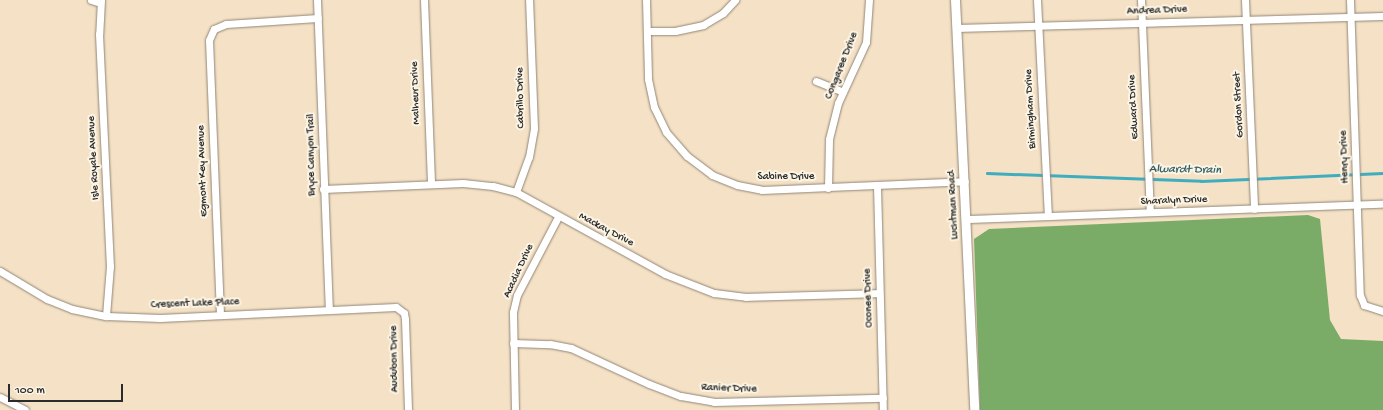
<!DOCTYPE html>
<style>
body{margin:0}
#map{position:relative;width:1383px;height:410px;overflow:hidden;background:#f5e1c5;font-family:"Gochi Hand",sans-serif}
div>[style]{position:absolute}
.forest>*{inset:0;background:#7aac68}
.stream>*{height:2.5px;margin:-1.25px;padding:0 1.25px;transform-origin:1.25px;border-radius:1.25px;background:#40adbe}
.roads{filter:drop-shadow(0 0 1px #908678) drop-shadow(0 0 1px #908678)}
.minor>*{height:7px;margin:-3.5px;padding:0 3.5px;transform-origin:3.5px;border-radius:3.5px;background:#fff}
.tertiary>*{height:9px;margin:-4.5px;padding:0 4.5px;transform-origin:4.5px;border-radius:4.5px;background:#fff}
span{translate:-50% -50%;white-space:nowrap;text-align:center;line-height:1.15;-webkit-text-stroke:4px #fcf5e5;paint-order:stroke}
.street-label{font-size:11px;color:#2b2b2b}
.water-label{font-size:12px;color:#335f66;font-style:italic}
.scale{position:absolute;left:8px;top:384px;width:115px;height:18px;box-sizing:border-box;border:2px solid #2b2b2b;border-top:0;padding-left:5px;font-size:12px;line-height:14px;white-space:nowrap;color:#2b2b2b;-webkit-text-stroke:3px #fcf5e5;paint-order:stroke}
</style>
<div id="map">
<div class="forest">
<div style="clip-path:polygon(1308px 215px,1320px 219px,1330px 320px,1341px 339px,1383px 341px,1383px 410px,980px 410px,974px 239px,989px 229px)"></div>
</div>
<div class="stream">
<div style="left:987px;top:173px;width:214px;rotate:2.1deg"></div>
<div style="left:1201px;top:181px;width:182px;rotate:-2.5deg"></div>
</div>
<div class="roads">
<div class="minor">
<div style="left:91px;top:0;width:9px;rotate:18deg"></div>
<div style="left:101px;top:0;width:34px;rotate:93deg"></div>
<div style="left:99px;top:34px;width:232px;rotate:87.3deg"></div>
<div style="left:110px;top:266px;width:50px;rotate:94.6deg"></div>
<div style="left:317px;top:0;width:310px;rotate:87.8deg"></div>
<div style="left:424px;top:0;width:184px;rotate:87.8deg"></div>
<div style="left:646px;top:0;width:79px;rotate:88.5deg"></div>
<div style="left:648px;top:79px;width:29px;rotate:78deg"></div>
<div style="left:654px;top:107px;width:28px;rotate:64deg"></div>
<div style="left:666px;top:132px;width:32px;rotate:49deg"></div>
<div style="left:687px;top:156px;width:31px;rotate:37deg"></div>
<div style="left:712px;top:175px;width:27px;rotate:22deg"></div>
<div style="left:737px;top:185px;width:25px;rotate:11deg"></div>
<div style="left:762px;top:190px;width:203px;rotate:-2.5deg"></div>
<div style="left:1037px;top:0;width:216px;rotate:87.1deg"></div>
<div style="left:1141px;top:0;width:212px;rotate:87.6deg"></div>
<div style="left:1245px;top:0;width:209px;rotate:87.5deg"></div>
<div style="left:1350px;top:0;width:295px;rotate:88.1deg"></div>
<div style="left:1360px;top:295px;width:11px;rotate:68deg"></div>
<div style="left:1364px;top:305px;width:20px;rotate:18deg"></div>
<div style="left:956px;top:28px;width:427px;rotate:-1.6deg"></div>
<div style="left:647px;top:31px;width:28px"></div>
<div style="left:675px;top:31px;width:29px;rotate:-12deg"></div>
<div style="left:703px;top:25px;width:23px;rotate:-31deg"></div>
<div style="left:723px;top:13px;width:18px;rotate:-47deg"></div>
<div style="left:816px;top:81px;width:29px;rotate:22deg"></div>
<div style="left:877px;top:186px;width:224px;rotate:88.5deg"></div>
<div style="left:828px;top:188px;width:49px;rotate:-88.8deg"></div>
<div style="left:829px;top:139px;width:37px;rotate:-76deg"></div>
<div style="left:838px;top:103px;width:67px;rotate:-65.3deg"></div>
<div style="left:866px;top:42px;width:42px;rotate:-85.9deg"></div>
<div style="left:323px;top:189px;width:140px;rotate:-2.5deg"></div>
<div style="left:463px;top:183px;width:30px;rotate:6deg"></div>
<div style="left:493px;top:186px;width:24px;rotate:15deg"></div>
<div style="left:516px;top:192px;width:170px;rotate:28.8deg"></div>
<div style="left:665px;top:274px;width:53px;rotate:21.2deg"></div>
<div style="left:714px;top:293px;width:32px;rotate:7deg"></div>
<div style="left:746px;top:297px;width:133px;rotate:-1.7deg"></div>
<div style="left:516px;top:192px;width:37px;rotate:-70deg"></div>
<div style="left:529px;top:157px;width:29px;rotate:-80deg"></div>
<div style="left:534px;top:128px;width:128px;rotate:-92.2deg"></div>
<div style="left:966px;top:219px;width:417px;rotate:-2.1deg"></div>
<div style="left:0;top:271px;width:55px;rotate:30.8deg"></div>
<div style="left:47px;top:299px;width:27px;rotate:22deg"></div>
<div style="left:72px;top:309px;width:35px;rotate:12deg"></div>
<div style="left:106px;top:316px;width:54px;rotate:2.1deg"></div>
<div style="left:160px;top:318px;width:236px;rotate:-2.7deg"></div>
<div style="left:396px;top:307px;width:10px;rotate:37deg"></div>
<div style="left:404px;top:313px;width:6px;rotate:81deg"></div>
<div style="left:405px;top:319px;width:91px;rotate:88.1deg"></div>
<div style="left:220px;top:314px;width:274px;rotate:-92.3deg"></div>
<div style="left:209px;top:40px;width:12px;rotate:-66deg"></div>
<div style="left:214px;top:29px;width:13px;rotate:-23deg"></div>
<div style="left:226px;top:24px;width:92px;rotate:-3.7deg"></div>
<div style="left:513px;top:343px;width:37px;rotate:2deg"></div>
<div style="left:550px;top:344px;width:21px;rotate:11deg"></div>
<div style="left:571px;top:348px;width:86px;rotate:24.8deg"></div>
<div style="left:649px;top:384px;width:34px;rotate:21deg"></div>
<div style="left:681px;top:396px;width:34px;rotate:10deg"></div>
<div style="left:714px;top:402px;width:169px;rotate:-1.4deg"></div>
<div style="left:0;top:397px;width:28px;rotate:27deg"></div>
<div style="left:515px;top:410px;width:98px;rotate:-91.2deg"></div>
<div style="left:513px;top:312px;width:17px;rotate:-77deg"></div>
<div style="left:517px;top:295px;width:88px;rotate:-62.3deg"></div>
</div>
<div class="tertiary">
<div style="left:955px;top:0;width:410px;rotate:87.3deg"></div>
</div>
</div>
<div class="street-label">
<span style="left:1157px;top:11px;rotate:-2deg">Andrea Drive</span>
<span style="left:842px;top:66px;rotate:-68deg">Congaree Drive</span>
<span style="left:416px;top:93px;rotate:-92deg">Malheur Drive</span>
<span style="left:521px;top:98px;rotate:-91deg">Cabrillo Drive</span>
<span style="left:1239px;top:105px;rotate:-93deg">Gordon Street</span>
<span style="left:1134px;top:107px;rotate:-93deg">Edward Drive</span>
<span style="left:1031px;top:109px;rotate:-93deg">Birmingham Drive</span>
<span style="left:312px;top:155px;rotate:-91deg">Bryce Canyon Trail</span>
<span style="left:1345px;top:157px;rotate:-92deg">Henry Drive</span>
<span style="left:94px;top:158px;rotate:-93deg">Isle Royale Avenue</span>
<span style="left:203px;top:171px;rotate:-92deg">Egmont Key Avenue</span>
<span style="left:786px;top:177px">Sabine Drive</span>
<span style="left:1174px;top:201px;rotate:-2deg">Sharalyn Drive</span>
<span style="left:954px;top:205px;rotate:-93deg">Luchtman Road</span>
<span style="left:606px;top:230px;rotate:28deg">Mackay Drive</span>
<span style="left:519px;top:271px;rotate:-65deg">Acadia Drive</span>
<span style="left:869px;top:298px;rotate:-92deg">Oconee Drive</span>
<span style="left:195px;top:304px;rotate:-2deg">Crescent Lake Place</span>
<span style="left:395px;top:359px;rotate:-91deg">Audubon Drive</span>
<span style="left:729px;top:389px;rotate:2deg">Ranier Drive</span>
</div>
<div class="water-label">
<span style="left:1185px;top:171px;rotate:1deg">Alwardt Drain</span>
</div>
<div class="scale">100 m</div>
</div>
